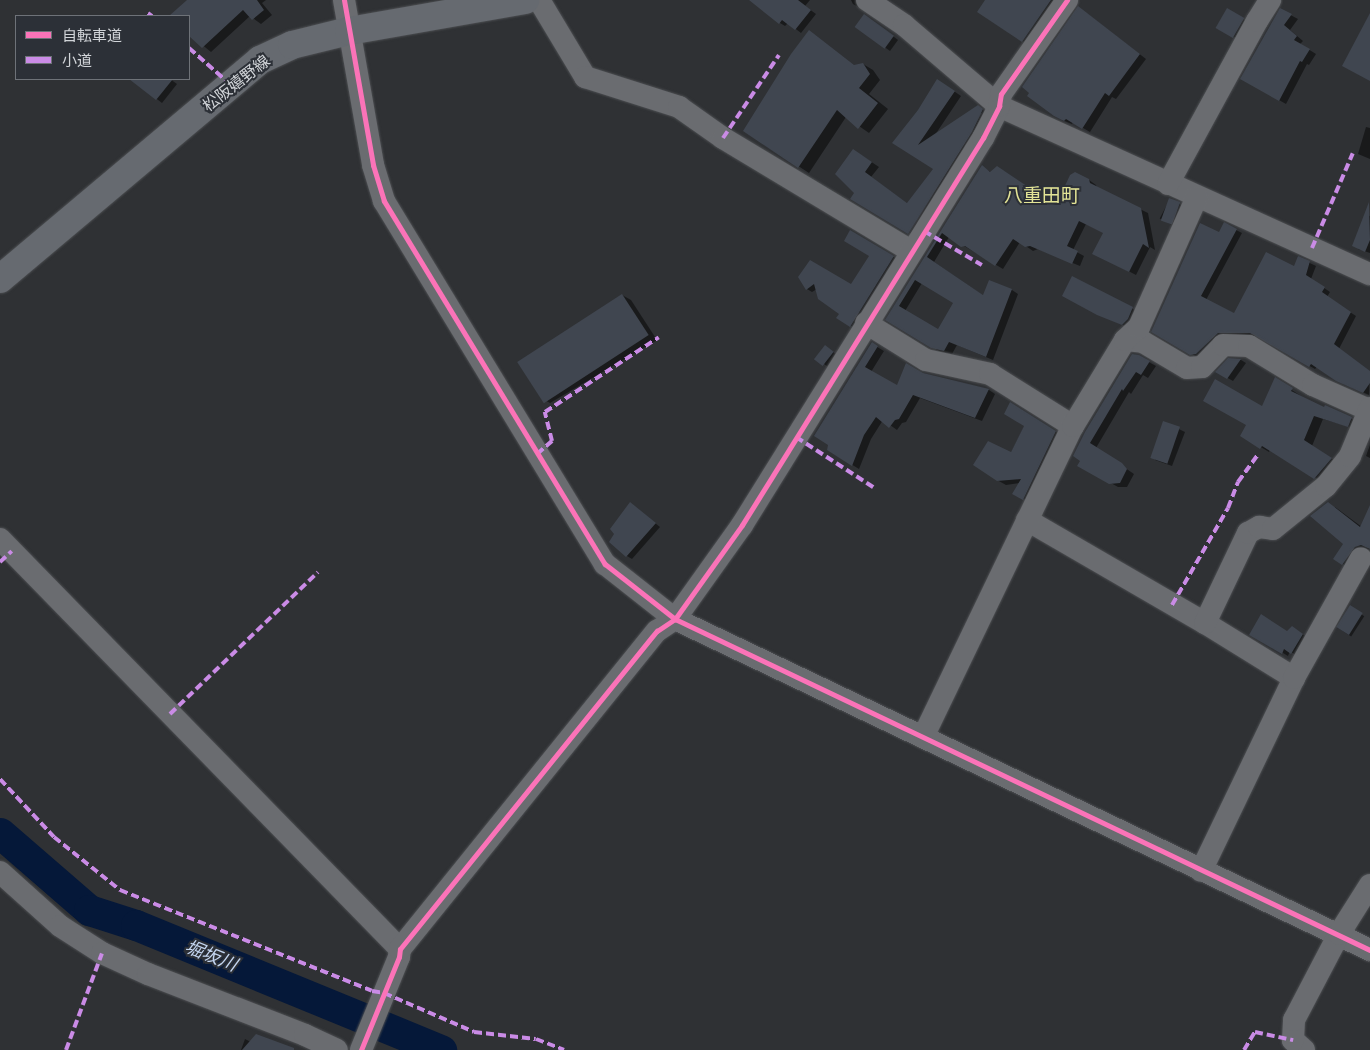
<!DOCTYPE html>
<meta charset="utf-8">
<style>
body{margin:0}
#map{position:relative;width:1370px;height:1050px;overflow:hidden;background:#2f3134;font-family:Lora,"Noto Sans JP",serif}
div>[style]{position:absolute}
.shadow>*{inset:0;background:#0007;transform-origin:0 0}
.river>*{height:31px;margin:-15.5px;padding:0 15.5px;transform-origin:15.5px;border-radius:15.5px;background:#051839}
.building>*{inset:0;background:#404650;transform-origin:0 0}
.roads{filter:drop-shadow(0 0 1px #4c4e51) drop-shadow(0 0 1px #4c4e51)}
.minor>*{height:22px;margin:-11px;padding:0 11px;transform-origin:11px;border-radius:11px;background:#6a6c70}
.major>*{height:28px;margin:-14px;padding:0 14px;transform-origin:14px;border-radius:14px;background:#666a70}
.quiet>*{height:4px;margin-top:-2px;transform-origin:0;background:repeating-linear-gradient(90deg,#ca8be6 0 8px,transparent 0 12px)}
.cycleway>*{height:5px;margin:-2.5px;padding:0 2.5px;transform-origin:2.5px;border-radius:2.5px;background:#fb73b8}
span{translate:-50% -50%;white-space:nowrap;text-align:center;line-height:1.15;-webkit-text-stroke:4px #2c3037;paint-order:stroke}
.street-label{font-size:16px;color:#d2d5d9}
.water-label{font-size:18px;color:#c4d6f1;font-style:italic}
.quarter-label{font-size:19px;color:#e3e496}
.legend{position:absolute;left:15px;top:15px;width:175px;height:65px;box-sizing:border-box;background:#2c3037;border:1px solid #6e7278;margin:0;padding:6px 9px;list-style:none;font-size:15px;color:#d2d5d9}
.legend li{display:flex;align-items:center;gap:10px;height:25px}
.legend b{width:25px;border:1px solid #6e7278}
</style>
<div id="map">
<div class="shadow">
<div style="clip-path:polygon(189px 0,266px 0,262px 3px,272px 15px,261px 24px,250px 16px,211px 52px,189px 34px,189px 16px,170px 16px)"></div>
<div style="clip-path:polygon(755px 0,810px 0,805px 6px,816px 14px,801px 33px,788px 23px,785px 26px,780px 23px)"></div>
<div style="clip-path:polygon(851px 0,862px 0,860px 8px,853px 4px)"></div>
<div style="clip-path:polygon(987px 0,1059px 0,1028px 44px,1022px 41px)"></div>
<div style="left:1228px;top:10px;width:23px;height:20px;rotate:31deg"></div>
<div style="clip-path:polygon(1281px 10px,1298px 19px,1290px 30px,1303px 41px,1300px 44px,1316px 54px,1309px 65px,1307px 64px,1286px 104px,1242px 79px)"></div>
<div style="clip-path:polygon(1085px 12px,1146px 59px,1116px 99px,1112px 97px,1090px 132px,1073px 122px,1072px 124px,1062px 120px)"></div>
<div style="clip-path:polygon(869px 18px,898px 40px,890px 51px,856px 26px)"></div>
<div style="clip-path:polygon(863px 64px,873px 70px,880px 80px,869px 94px,888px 109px,869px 133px,846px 117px,809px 173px,745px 131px,855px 66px)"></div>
<div style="clip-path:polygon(131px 79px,170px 79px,177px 84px,162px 103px)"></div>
<div style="clip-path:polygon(945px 85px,961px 96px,935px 135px,978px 107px,986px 111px,916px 237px,910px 233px,982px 113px,979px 113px,907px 232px,855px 193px,861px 155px,879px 167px,871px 177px,908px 204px,935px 169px,894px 143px)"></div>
<div style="clip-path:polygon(1366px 127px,1370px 128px,1370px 159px,1358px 154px)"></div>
<div style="clip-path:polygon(evenodd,982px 167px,992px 173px,1004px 171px,1037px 193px,1039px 202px,1057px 207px,1089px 180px,1096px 185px,1097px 188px,1148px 213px,1155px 250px,1150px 247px,1136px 275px,1101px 257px,1105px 233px,1086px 224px,1073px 250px,1084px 256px,1080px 266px,1038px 249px,1033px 251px,1020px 242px,1003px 269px,949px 237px,934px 262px,984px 296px,1012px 290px,1018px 294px,993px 360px,957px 345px,952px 354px,939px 351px,887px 319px,982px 167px,922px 283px,955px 303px,939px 331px,905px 311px,922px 283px)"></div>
<div style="left:1170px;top:199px;width:17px;height:22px;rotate:28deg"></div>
<div style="clip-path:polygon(1365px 215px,1370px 216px,1370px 253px,1358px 249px)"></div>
<div style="clip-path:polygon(1236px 230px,1242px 233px,1206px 300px,1235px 314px,1295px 267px,1299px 258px,1316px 266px,1311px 279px,1330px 292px,1327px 297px,1356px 316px,1327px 372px,1317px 367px,1315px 369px,1257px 336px,1225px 335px,1197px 357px,1153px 331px,1219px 234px)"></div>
<div style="clip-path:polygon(850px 231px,899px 260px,856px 329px,838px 318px,840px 313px,817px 289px,812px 292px,807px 289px,800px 277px,851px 286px,870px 256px)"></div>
<div style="clip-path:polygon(1073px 278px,1137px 311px,1128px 327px,1104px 317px)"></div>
<div style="clip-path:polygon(622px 295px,631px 300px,657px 340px,550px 403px,541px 398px)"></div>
<div style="clip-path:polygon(872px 344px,884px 351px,871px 372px,897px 387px,923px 374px,989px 390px,995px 394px,982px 421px,920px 398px,906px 422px,902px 423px,897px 430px,883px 420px,871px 439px,859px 469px,828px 450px)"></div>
<div style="left:826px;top:347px;width:12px;height:15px;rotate:35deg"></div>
<div style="clip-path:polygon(1138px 356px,1156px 366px,1148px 378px,1143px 375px,1131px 394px,1129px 392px,1096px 448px,1134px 474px,1127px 487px,1118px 487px,1079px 465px,1082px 460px,1075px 455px)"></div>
<div style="clip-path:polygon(1229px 360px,1241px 360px,1246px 363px,1233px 381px,1217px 372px)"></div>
<div style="clip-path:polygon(1370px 371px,1369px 395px,1344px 384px)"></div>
<div style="clip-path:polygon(1275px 379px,1313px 404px,1357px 421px,1354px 428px,1323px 419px,1312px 446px,1339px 463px,1323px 482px,1270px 450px,1269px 452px,1241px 435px,1263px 408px)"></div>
<div style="clip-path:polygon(1019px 408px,1063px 436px,1031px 503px,1014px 493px,1020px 483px,1006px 485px,997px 480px,1025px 425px)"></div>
<div style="clip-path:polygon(1164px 422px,1185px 432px,1172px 466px,1155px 460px)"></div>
<div style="clip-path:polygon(1370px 445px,1370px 458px,1366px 456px)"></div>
<div style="clip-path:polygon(630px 503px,660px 527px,632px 559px,627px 556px,615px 534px)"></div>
<div style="clip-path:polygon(1335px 507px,1370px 533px,1370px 549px,1361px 551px,1350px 568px,1343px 564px,1345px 544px)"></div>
<div style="left:1350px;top:607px;width:17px;height:24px;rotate:33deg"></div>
<div style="clip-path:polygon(1298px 631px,1308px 638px,1297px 656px,1290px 651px,1288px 656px,1251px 634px)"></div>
<div style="clip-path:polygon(245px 1039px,251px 1042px,277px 1050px,241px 1050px)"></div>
</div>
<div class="river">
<div style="left:0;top:833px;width:118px;rotate:40.9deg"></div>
<div style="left:89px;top:910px;width:49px;rotate:17.7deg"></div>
<div style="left:136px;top:925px;width:330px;rotate:22.3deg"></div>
</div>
<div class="building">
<div style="clip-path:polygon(187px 0,257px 0,264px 10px,252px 20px,243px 10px,202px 48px,189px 36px,189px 16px,169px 16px)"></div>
<div style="clip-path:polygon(749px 0,798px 0,811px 10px,795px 30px,782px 20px,779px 24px)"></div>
<div style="clip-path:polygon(985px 0,1051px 0,1022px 42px,977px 12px)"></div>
<div style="clip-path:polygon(1078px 6px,1140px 54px,1109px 96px,1105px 93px,1082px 129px,1066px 119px,1064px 121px,1054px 116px,1027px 96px,1029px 93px,1022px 87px)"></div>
<div style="left:1227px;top:8px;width:20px;height:23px;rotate:30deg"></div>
<div style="clip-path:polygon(1280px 8px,1292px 14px,1284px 25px,1297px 36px,1294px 40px,1310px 49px,1302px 62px,1300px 61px,1279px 101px,1240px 79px)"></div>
<div style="clip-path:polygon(1370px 13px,1370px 81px,1342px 66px)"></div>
<div style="left:864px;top:14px;width:37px;height:16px;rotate:36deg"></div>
<div style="clip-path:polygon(809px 30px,854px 65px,863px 63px,870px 74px,859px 88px,878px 103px,858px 129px,837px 110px,798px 168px,743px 131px,791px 54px)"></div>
<div style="clip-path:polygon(129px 79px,173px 79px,156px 100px)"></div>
<div style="clip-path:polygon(937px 79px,955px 91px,918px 145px,978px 105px,983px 109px,972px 132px,908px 234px,850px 199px,854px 193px,835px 174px,853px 149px,872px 162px,865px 172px,907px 203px,933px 169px,892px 143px,918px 110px)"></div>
<div style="clip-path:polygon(evenodd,982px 165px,990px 172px,997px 166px,1030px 188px,1033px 199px,1056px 205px,1070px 175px,1075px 172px,1089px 179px,1090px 183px,1141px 208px,1149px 248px,1143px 244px,1129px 272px,1092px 254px,1103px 233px,1079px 221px,1067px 246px,1078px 251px,1072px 264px,1030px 246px,1025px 247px,1013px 239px,995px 266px,965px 246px,961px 247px,942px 233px,927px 257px,983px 295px,989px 280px,1012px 289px,986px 357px,949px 342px,944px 351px,931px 348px,885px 320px,982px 165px,915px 280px,953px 303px,938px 329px,899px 306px,915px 280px)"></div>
<div style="left:1169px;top:198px;width:12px;height:24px;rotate:20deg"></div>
<div style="clip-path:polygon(1369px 202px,1370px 240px,1365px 252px,1352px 246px)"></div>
<div style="clip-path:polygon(1224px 222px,1237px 229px,1201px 296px,1234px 313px,1266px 252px,1294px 266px,1298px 256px,1310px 261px,1306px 275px,1325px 287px,1322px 292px,1351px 312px,1334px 344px,1370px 371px,1370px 383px,1363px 393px,1336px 381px,1311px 364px,1309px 367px,1250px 333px,1218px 333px,1196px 354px,1190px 355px,1151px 332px,1200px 223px,1219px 232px)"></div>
<div style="clip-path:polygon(850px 230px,894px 256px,850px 327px,836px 318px,839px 314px,818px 299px,814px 284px,806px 290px,798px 277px,810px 260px,851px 284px,869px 256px,844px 241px)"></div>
<div style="clip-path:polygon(1072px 276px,1133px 307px,1128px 319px,1122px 325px,1097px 315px,1062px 296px)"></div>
<div style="left:622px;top:294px;width:49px;height:125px;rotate:57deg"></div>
<div style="clip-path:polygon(872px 342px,878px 346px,865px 367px,897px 385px,906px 363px,923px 373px,989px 389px,975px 418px,913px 395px,899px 419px,895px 420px,889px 428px,876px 417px,864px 435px,852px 466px,827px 450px,828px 445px,814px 436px)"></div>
<div style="left:825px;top:345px;width:11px;height:18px;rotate:38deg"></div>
<div style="clip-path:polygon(1132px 354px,1139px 355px,1150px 361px,1141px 375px,1136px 372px,1123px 391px,1122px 389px,1090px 443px,1122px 463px,1127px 469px,1120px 483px,1109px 484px,1077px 466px,1080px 461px,1073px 456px,1085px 432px)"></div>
<div style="clip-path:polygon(1228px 358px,1241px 359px,1227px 379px,1215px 372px)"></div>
<div style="clip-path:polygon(1275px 377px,1293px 388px,1291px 391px,1324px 407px,1325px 405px,1352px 417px,1348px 427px,1314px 416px,1304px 440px,1332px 458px,1314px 479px,1262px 446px,1260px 449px,1240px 436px,1246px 425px,1203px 401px,1215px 379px,1262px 406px)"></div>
<div style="clip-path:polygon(1010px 402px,1056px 431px,1023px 500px,1012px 494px,1021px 479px,997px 481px,973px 465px,988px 441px,1011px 452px,1024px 426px,1004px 414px)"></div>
<div style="left:1163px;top:421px;width:18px;height:39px;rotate:19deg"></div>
<div style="clip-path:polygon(630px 502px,656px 523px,626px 557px,609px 542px,614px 534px,610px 529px)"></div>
<div style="clip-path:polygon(1328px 502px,1360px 527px,1370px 505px,1370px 549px,1361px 545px,1355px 547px,1342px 565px,1333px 559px,1343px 544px,1310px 516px)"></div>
<div style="left:1350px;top:605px;width:15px;height:26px;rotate:32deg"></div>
<div style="clip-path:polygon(1261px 614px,1287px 631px,1292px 626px,1303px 634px,1291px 654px,1284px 649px,1282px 654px,1249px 635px)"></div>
<div style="clip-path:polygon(256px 1034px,294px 1048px,294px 1050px,242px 1050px)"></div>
</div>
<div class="roads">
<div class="minor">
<div style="left:344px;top:0;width:168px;rotate:80deg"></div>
<div style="left:373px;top:165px;width:38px;rotate:73deg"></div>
<div style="left:384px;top:201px;width:425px;rotate:58.7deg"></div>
<div style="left:605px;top:564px;width:89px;rotate:38.2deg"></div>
<div style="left:675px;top:619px;width:770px;rotate:25.47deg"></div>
<div style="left:539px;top:0;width:90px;rotate:59.1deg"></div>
<div style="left:585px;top:77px;width:99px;rotate:17.7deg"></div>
<div style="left:679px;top:107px;width:54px;rotate:35.2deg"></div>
<div style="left:723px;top:138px;width:219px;rotate:31deg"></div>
<div style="left:867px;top:0;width:45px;rotate:34deg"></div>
<div style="left:904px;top:25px;width:125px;rotate:40.5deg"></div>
<div style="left:999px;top:106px;width:407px;rotate:24.4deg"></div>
<div style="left:1168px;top:184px;width:186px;rotate:-61.4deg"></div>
<div style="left:1257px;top:21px;width:25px;rotate:-58deg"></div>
<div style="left:866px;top:323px;width:70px;rotate:31.7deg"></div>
<div style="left:926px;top:360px;width:66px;rotate:12.3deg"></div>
<div style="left:990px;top:374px;width:98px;rotate:32.1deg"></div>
<div style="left:1125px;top:340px;width:18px;rotate:6deg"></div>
<div style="left:1143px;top:342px;width:51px;rotate:30.6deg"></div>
<div style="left:1187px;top:368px;width:15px;rotate:-4deg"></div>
<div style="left:1202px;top:367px;width:30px;rotate:-46deg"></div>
<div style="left:1223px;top:345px;width:26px;rotate:2deg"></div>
<div style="left:1249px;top:346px;width:75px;rotate:31.4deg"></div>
<div style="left:1313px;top:385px;width:61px;rotate:24.1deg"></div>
<div style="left:1027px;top:520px;width:206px;rotate:30.1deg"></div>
<div style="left:1205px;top:623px;width:105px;rotate:31.7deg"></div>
<div style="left:1294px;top:678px;width:214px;rotate:115.7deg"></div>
<div style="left:0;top:539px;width:573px;rotate:45.71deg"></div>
<div style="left:1205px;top:623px;width:100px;rotate:-64.5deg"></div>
<div style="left:1248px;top:533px;width:13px;rotate:-29deg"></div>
<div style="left:1259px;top:527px;width:14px;rotate:8deg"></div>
<div style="left:1273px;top:529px;width:68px;rotate:-39.1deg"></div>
<div style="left:1326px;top:486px;width:38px;rotate:-51deg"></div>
<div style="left:1350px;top:456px;width:52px;rotate:-67.4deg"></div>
<div style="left:1294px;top:678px;width:137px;rotate:-60.8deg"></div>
<div style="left:923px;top:737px;width:345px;rotate:-64.3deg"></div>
<div style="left:1073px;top:426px;width:100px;rotate:-58.8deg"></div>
<div style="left:1125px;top:340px;width:19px;rotate:-43deg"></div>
<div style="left:1139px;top:327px;width:142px;rotate:-66deg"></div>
<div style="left:0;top:872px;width:81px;rotate:42deg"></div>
<div style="left:60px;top:926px;width:50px;rotate:32.7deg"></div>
<div style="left:102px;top:953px;width:51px;rotate:24.5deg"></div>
<div style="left:148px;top:974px;width:168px;rotate:21.2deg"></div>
<div style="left:305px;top:1035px;width:35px;rotate:25deg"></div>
<div style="left:361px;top:1050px;width:100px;rotate:-67.8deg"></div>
<div style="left:399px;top:957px;width:8px;rotate:-83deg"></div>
<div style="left:400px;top:949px;width:409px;rotate:-51.1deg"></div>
<div style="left:657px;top:631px;width:22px;rotate:-34deg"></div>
<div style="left:675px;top:619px;width:115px;rotate:-54.5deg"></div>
<div style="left:742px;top:525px;width:456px;rotate:-58.1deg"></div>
<div style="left:983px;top:138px;width:36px;rotate:-63deg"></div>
<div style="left:999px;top:106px;width:12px;rotate:-81deg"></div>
<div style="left:1001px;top:94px;width:115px;rotate:-54.9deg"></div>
<div style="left:1304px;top:1050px;width:15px;rotate:-138deg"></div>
<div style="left:1293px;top:1040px;width:20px;rotate:-87deg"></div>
<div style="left:1294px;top:1020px;width:97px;rotate:-62.4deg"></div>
<div style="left:1339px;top:934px;width:58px;rotate:-57.7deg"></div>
</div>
<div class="major">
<div style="left:0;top:279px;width:340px;rotate:-40.1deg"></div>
<div style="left:260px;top:60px;width:35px;rotate:-25deg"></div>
<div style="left:292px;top:45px;width:59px;rotate:-13.8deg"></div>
<div style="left:349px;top:31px;width:179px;rotate:-10deg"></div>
</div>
</div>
<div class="quiet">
<div style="left:148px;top:13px;width:5px;rotate:37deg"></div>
<div style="left:189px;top:48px;width:56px;rotate:41.4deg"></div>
<div style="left:723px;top:138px;width:100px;rotate:-56deg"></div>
<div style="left:924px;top:231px;width:67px;rotate:30.4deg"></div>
<div style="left:1312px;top:248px;width:103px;rotate:-66.7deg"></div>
<div style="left:796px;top:437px;width:95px;rotate:33deg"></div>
<div style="left:537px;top:454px;width:20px;rotate:-41deg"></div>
<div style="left:552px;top:441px;width:30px;rotate:-104deg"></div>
<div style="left:545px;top:412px;width:136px;rotate:-33.3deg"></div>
<div style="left:0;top:562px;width:16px;rotate:-43deg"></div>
<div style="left:1172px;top:605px;width:112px;rotate:-60deg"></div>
<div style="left:1228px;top:508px;width:28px;rotate:-69deg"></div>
<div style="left:1238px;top:482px;width:34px;rotate:-54deg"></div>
<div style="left:170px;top:714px;width:205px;rotate:-43.8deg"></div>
<div style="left:0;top:779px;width:79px;rotate:47deg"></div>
<div style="left:54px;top:837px;width:85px;rotate:38.8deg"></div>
<div style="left:120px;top:890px;width:271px;rotate:21.8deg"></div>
<div style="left:372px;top:991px;width:12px;rotate:9deg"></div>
<div style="left:384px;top:993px;width:98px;rotate:23.4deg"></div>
<div style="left:474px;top:1032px;width:62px;rotate:6.4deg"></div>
<div style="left:536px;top:1039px;width:30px;rotate:21deg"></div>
<div style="left:66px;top:1050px;width:103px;rotate:-69.6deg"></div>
<div style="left:1244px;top:1050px;width:21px;rotate:-59deg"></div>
<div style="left:1255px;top:1032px;width:39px;rotate:12deg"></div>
</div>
<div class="cycleway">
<div style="left:344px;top:0;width:168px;rotate:80deg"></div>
<div style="left:373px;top:165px;width:38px;rotate:73deg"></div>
<div style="left:384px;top:201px;width:425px;rotate:58.7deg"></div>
<div style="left:605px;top:564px;width:89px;rotate:38.2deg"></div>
<div style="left:675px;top:619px;width:770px;rotate:25.47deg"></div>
<div style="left:361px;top:1050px;width:100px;rotate:-67.8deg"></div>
<div style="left:399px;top:957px;width:8px;rotate:-83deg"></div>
<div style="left:400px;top:949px;width:409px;rotate:-51.1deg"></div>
<div style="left:657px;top:631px;width:22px;rotate:-34deg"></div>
<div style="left:675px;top:619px;width:115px;rotate:-54.5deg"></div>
<div style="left:742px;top:525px;width:456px;rotate:-58.1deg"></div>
<div style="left:983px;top:138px;width:36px;rotate:-63deg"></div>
<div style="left:999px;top:106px;width:12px;rotate:-81deg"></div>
<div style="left:1001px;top:94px;width:115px;rotate:-54.9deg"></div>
</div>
<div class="street-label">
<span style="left:236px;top:83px;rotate:-38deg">松阪嬉野線</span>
</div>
<div class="water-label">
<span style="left:211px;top:956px;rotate:22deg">堀坂川</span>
</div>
<div class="quarter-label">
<span style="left:1042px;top:196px">八重田町</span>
</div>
<ul class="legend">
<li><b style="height:6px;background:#fb73b8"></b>自転車道</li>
<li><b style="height:6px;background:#ca8be6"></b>小道</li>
</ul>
</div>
